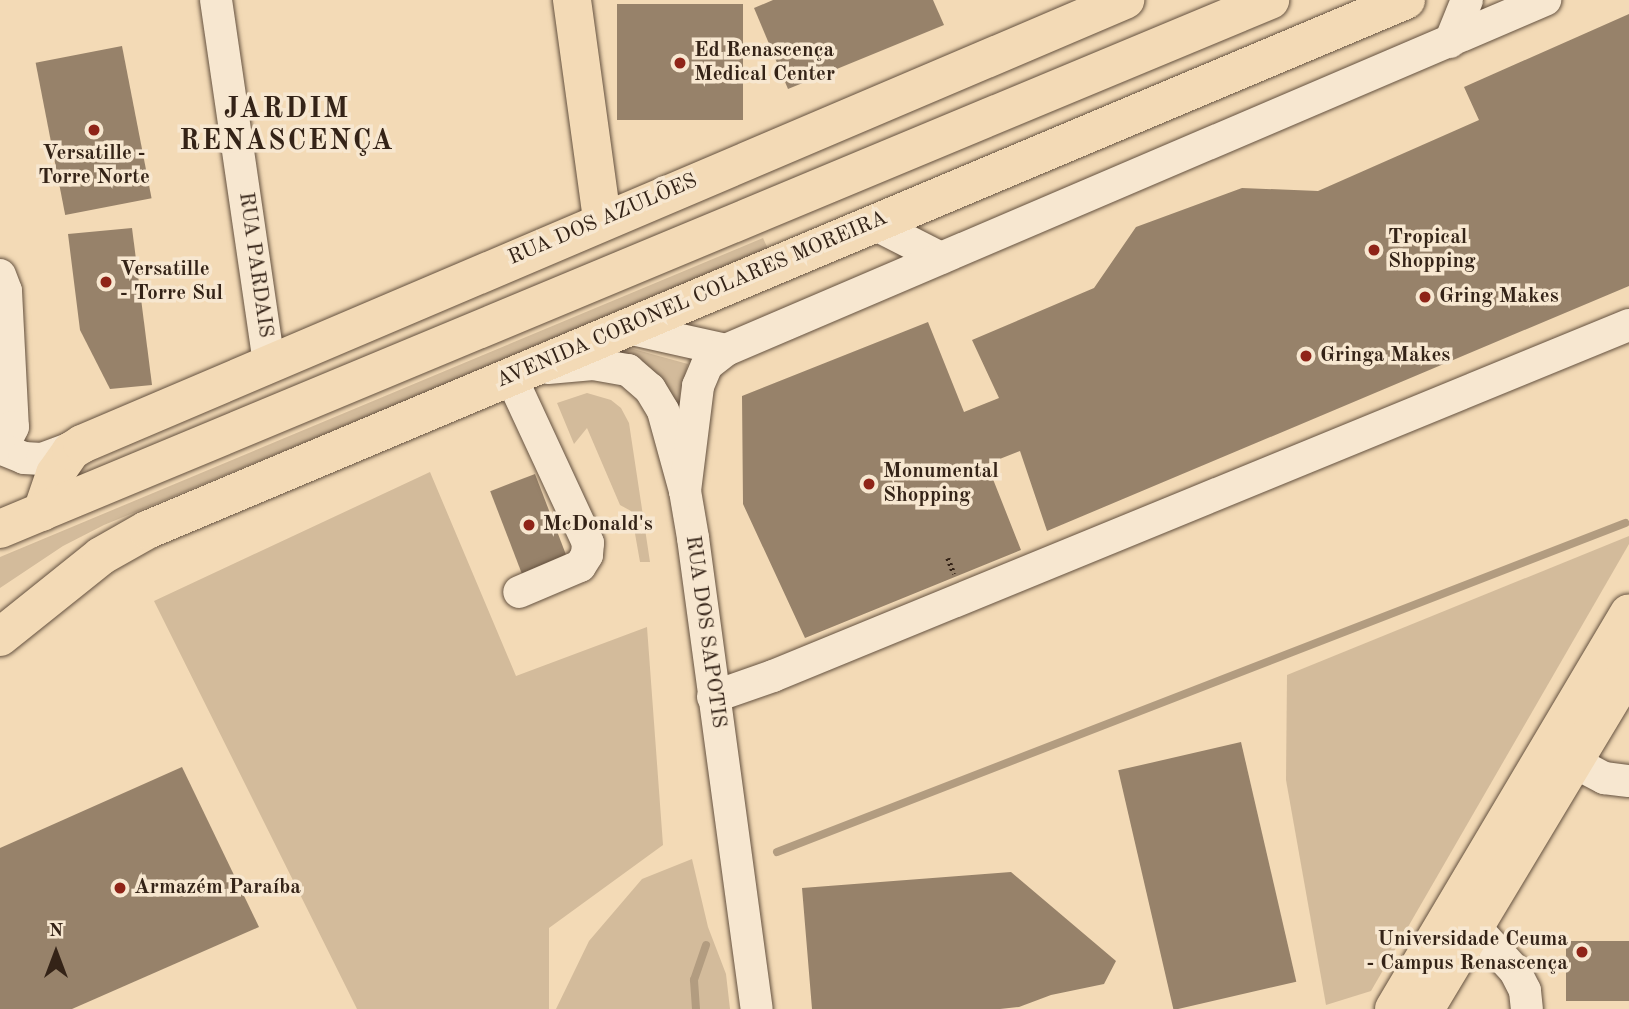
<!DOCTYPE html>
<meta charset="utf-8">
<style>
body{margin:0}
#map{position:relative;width:1629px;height:1009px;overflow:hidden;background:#f3dab6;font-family:"Old Standard TT",serif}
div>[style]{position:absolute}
.green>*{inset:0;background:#d3bb9b}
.stream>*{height:8px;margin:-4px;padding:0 4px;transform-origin:4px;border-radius:4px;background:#b29c80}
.building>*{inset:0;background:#97826a;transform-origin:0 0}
.path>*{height:4.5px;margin-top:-2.25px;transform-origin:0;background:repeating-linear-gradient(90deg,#342317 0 2px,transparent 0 5.5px)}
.roads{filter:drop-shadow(0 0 2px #64513f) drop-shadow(0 0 2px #64513f)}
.minor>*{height:32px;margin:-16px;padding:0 16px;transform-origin:16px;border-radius:16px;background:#f7e7d0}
.major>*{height:38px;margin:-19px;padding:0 19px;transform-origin:19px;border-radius:19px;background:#f3dab6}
.dots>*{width:19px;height:19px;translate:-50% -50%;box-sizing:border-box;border:4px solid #f7e7d0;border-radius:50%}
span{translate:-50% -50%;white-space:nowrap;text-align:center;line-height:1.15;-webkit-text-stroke:7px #f7e7d0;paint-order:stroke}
.poi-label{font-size:21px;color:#342317;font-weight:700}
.left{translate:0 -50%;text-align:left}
.right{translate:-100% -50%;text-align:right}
.street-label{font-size:21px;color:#342317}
.district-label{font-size:28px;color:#342317;font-weight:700;letter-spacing:2px}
.north{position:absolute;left:21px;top:918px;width:70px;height:70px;-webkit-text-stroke:5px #f7e7d0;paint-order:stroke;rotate:0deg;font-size:19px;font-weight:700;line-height:28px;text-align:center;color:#342317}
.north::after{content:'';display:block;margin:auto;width:24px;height:32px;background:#342317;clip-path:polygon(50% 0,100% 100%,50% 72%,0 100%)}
</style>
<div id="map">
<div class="green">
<div style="clip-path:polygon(763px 238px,769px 251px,104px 525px,63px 546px,0 588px,0 557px)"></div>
<div style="clip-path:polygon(626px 347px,688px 364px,680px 393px,680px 416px,622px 356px)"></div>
<div style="clip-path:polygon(587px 393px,611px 400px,621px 408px,629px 423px,650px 562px,640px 562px,631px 511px,620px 505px,587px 428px,574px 444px,557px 403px)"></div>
<div style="clip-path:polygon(430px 472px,516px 676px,647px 627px,663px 845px,549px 928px,549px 1009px,357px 1009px,154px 601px)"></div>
<div style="clip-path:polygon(1629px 536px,1629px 544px,1371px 991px,1326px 1005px,1286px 780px,1287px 675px)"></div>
<div style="clip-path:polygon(692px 859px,708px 927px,726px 974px,730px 1009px,556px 1009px,589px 941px,642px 879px)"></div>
</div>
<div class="stream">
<div style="left:777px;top:852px;width:910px;rotate:-21.2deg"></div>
<div style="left:696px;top:1009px;width:29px;rotate:-94deg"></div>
<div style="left:694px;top:980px;width:37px;rotate:-71deg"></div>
</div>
<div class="building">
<div style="clip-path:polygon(773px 0,933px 0,944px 25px,788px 89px,754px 8px)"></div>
<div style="left:743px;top:4px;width:116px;height:126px;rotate:90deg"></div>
<div style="clip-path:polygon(1629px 14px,1629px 286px,1047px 531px,1020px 451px,987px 464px,1021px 550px,805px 638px,743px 504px,742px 396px,928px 322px,964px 412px,999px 398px,972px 340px,1094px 288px,1136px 227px,1242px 188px,1318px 191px,1479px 120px,1464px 87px)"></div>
<div style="left:122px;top:46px;width:155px;height:88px;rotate:79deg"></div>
<div style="clip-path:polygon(132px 228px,152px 385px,110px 389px,80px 330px,68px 234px)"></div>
<div style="left:535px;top:474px;width:90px;height:48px;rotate:69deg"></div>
<div style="left:1241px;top:742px;width:246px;height:126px;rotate:77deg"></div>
<div style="clip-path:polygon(182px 767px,259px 927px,72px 1009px,0 1009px,0 848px)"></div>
<div style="clip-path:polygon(1011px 872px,1116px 961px,1104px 984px,1051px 995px,1019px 1007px,1000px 1009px,812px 1009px,802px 888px)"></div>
<div style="left:1629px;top:941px;width:60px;height:63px;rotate:90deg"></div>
</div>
<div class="path">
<div style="left:948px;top:558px;width:17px;rotate:69deg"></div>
</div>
<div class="roads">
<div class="minor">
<div style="left:216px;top:0;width:367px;rotate:81.7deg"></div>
<div style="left:1450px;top:42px;width:45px;rotate:-68deg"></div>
<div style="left:874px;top:224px;width:75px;rotate:26.9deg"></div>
<div style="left:0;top:275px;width:17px;rotate:69deg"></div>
<div style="left:6px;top:291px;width:136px;rotate:87.1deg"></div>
<div style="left:13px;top:427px;width:25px;rotate:117deg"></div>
<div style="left:627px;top:328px;width:101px;rotate:12.5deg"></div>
<div style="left:548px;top:368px;width:45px;rotate:-5.1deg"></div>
<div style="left:593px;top:364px;width:36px;rotate:10deg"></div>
<div style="left:628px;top:370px;width:29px;rotate:41deg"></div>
<div style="left:650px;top:389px;width:26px;rotate:59deg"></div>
<div style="left:663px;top:411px;width:83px;rotate:74.6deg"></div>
<div style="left:685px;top:491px;width:48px;rotate:80.3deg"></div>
<div style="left:693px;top:538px;width:475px;rotate:82.3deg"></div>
<div style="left:511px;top:377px;width:183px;rotate:65.1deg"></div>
<div style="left:588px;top:543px;width:12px;rotate:95deg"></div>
<div style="left:587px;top:555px;width:13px;rotate:122deg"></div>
<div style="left:580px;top:566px;width:66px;rotate:156.9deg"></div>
<div style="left:2px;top:449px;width:24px;rotate:22deg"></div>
<div style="left:24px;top:458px;width:18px;rotate:3deg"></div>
<div style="left:42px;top:459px;width:43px;rotate:-20.6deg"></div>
<div style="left:685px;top:491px;width:106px;rotate:-82.9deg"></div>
<div style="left:698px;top:386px;width:23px;rotate:-67deg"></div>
<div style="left:707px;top:365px;width:24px;rotate:-38deg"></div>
<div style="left:726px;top:350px;width:891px;rotate:-23.14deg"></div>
<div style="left:713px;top:697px;width:64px;rotate:-19.3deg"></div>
<div style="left:773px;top:676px;width:925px;rotate:-22.3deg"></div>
<div style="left:1553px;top:751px;width:58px;rotate:27.9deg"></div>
<div style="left:1604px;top:778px;width:25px;rotate:7deg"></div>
<div style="left:1475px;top:927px;width:59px;rotate:47.7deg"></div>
<div style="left:1515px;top:971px;width:22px;rotate:63deg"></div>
<div style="left:1525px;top:991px;width:18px;rotate:84deg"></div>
</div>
<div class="major">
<div style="left:572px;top:0;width:222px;rotate:82.2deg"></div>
<div style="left:42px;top:512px;width:40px;rotate:-71.1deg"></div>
<div style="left:55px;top:474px;width:28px;rotate:-55deg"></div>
<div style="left:71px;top:451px;width:13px;rotate:-32deg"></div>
<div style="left:82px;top:444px;width:1134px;rotate:-23.06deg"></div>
<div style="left:0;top:529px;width:1376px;rotate:-22.61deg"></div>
<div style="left:0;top:637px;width:129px;rotate:-38.7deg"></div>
<div style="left:101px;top:556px;width:53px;rotate:-29.5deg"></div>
<div style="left:147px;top:530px;width:1366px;rotate:-22.83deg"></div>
<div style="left:1394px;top:1009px;width:460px;rotate:-59.3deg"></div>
<div style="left:1425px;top:1009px;width:397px;rotate:-59deg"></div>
</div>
</div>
<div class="dots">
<div style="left:680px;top:63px;background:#8f2418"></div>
<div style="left:94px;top:130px;background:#8f2418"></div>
<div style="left:1374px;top:250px;background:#8f2418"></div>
<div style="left:106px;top:282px;background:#8f2418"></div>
<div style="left:1425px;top:297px;background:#8f2418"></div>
<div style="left:1306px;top:356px;background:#8f2418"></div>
<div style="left:869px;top:484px;background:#8f2418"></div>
<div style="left:529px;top:525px;background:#8f2418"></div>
<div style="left:120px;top:888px;background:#8f2418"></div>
<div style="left:1582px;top:952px;background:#8f2418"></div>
</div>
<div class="poi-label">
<span class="left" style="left:694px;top:63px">Ed Renascença<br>Medical Center</span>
<span style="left:94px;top:166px">Versatille -<br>Torre Norte</span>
<span class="left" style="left:1388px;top:250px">Tropical<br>Shopping</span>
<span class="left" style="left:120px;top:282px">Versatille<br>- Torre Sul</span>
<span class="left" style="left:1439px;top:297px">Gring Makes</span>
<span class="left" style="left:1320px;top:356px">Gringa Makes</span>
<span class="left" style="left:883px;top:484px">Monumental<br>Shopping</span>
<span class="left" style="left:543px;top:525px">McDonald's</span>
<span class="left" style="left:134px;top:888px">Armazém Paraíba</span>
<span class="right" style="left:1568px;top:952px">Universidade Ceuma<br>- Campus Renascença</span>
</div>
<div class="street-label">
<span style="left:603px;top:220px;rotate:-23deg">RUA DOS AZULÕES</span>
<span style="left:255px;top:265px;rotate:82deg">RUA PARDAIS</span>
<span style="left:692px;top:300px;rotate:-23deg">AVENIDA CORONEL COLARES MOREIRA</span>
<span style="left:705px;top:632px;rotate:82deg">RUA DOS SAPOTIS</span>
</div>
<div class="district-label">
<span style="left:287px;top:126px">JARDIM<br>RENASCENÇA</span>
</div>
<div class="north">N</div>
</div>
